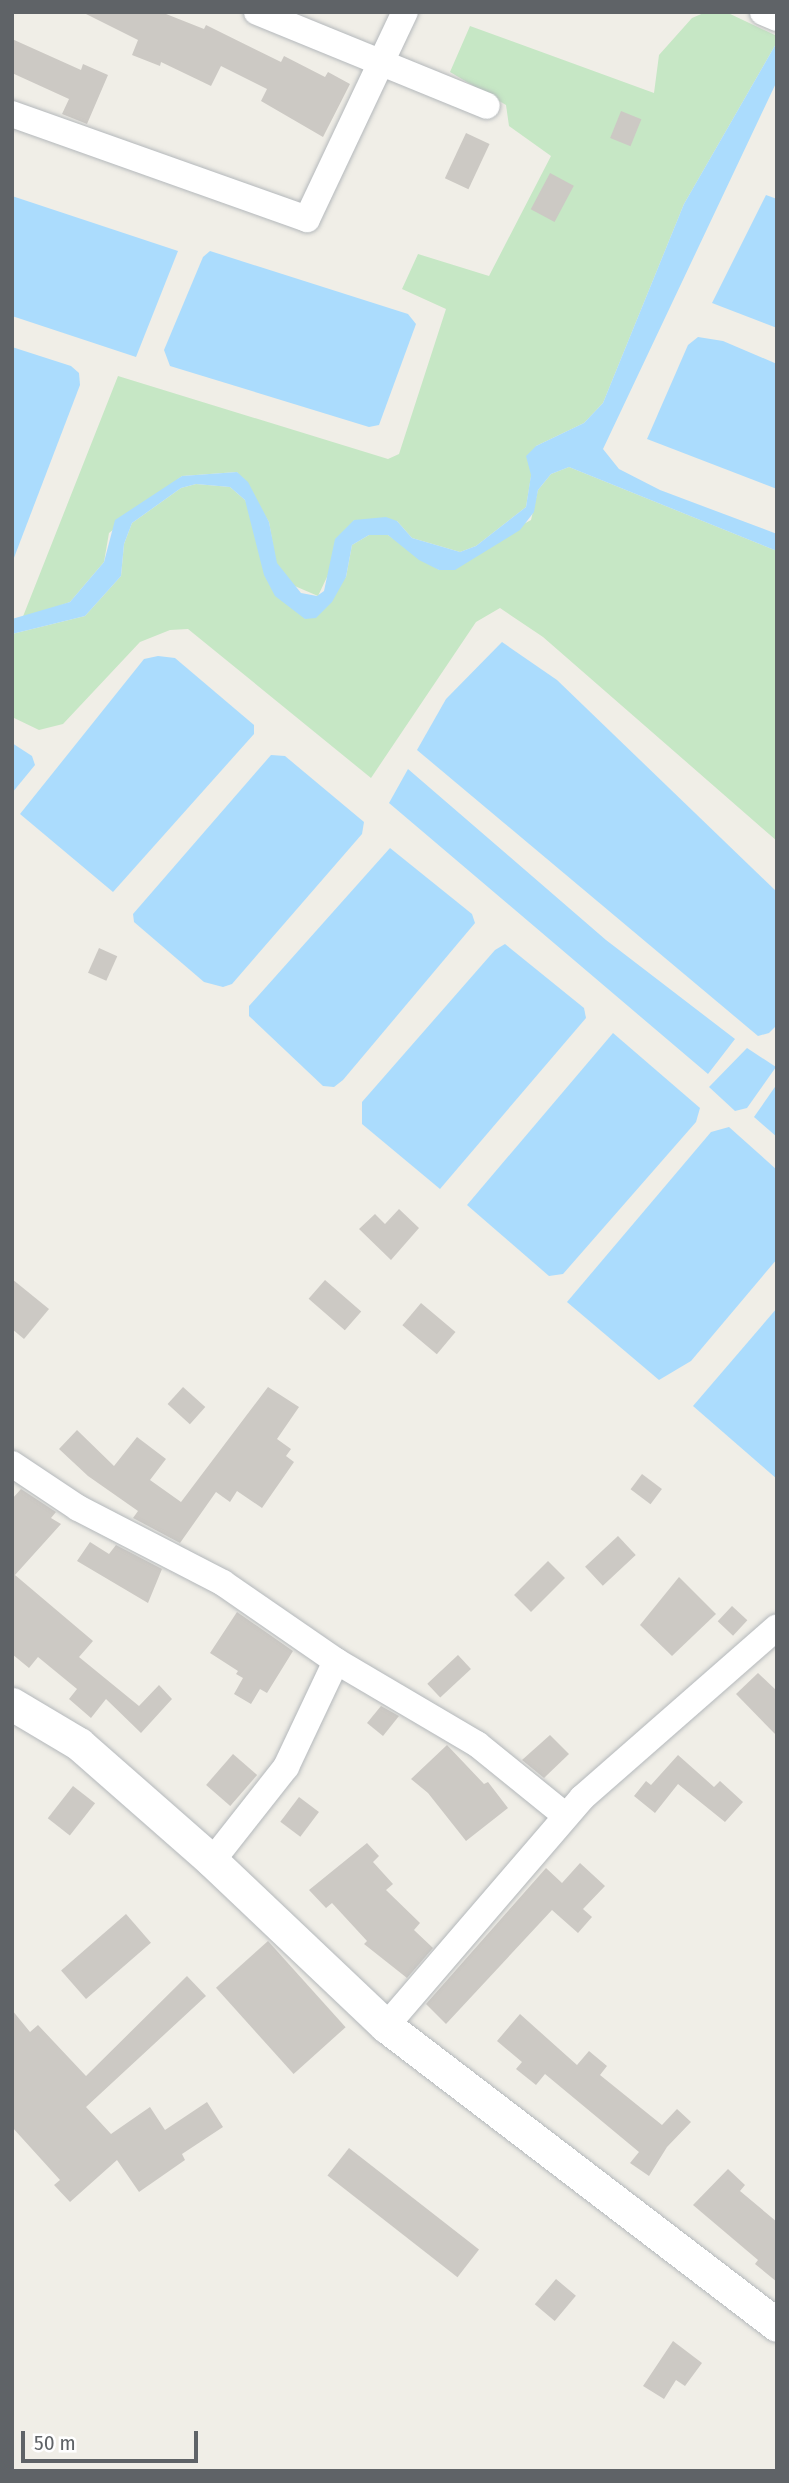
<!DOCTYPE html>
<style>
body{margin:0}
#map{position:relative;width:789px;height:2483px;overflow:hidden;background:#f0eee7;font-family:"Fira Sans Condensed",sans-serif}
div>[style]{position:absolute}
.green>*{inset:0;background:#c6e7c5}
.water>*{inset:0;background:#abdcfd}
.building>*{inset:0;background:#ccc9c4;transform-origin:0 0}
.roads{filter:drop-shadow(0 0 2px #b4b8bb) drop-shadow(0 0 2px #b4b8bb)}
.minor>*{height:26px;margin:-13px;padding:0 13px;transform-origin:13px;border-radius:13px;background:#fff}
.tertiary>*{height:33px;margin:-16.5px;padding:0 16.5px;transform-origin:16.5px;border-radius:16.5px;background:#fff}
span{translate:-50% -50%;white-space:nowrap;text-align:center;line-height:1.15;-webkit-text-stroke:7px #fff;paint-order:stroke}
.frame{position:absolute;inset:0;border:14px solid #5f6367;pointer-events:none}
.scale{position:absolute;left:21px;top:2431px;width:177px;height:32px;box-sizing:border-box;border:4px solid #5f6367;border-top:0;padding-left:9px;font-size:21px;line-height:24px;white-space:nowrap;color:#5f6367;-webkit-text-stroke:5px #fff;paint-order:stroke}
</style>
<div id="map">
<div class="green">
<div style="clip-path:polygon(706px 12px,726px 12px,777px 36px,777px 42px,684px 204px,603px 403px,584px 423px,536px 446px,526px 507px,476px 546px,460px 552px,412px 538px,397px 521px,354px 520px,318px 596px,290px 584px,276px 563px,269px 522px,237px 472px,182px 476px,109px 533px,104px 562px,70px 602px,22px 619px,118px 376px,388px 459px,399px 454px,446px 309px,402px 289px,418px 254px,489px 276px,551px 156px,509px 126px,506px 105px,450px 72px,470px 26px,654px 93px,659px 55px,692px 18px)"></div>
<div style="clip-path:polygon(569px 467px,777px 551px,777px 841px,543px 637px,500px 608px,476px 622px,371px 778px,188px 629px,170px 630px,140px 642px,63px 724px,39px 730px,12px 717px,12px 634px,85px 616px,121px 576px,124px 544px,132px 523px,181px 488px,196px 484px,230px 487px,245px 500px,305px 619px,346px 577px,352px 545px,369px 535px,388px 535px,439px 570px,531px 520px,538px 490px,551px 474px)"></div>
</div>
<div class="water">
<div style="clip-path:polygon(777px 42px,777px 81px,603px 449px,619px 469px,660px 490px,777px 534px,777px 551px,569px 467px,551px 474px,538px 490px,534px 512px,520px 530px,455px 570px,439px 570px,419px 560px,388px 535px,369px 535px,352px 545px,346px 577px,332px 602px,316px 618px,305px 619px,275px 596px,264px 575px,245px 500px,230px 487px,196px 484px,181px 488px,132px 523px,124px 544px,121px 576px,85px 616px,12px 634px,12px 619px,70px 602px,104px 562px,115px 520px,182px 476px,237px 472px,248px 482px,269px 522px,277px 563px,301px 593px,317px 596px,324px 591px,335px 539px,354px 520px,386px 517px,397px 521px,412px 538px,460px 552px,476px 546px,526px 507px,531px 475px,526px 456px,536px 446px,584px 423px,603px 403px,684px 204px)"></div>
<div style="clip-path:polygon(766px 195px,777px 199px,777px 328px,712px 303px)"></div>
<div style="clip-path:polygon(12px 196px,178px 251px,136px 357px,12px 316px)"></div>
<div style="clip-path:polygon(210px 251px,408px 314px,416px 324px,379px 425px,369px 427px,170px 366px,164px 350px,203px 257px)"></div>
<div style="clip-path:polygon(698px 337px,723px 341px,777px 364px,777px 489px,647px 439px,688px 345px)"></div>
<div style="clip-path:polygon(12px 347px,71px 366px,79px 373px,80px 385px,12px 563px)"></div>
<div style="clip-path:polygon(502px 642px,557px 680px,777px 892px,777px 1025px,769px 1033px,758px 1036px,417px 750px,446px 699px)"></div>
<div style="clip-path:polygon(158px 656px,175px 658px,254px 725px,254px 734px,113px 892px,20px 814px,144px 659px)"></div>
<div style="clip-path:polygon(12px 743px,32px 756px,35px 765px,12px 793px)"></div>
<div style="clip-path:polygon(271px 755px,285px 756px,364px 822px,362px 834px,232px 984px,223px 987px,204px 982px,134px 922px,133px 914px)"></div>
<div style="clip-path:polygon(408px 769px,606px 940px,735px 1039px,708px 1074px,389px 803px)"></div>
<div style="clip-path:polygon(390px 848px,472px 914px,475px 923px,343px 1080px,334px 1087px,323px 1086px,249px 1016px,249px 1006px)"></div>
<div style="clip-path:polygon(505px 944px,584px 1008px,586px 1018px,440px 1189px,362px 1124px,362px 1102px,495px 950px)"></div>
<div style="clip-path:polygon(613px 1033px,700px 1108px,696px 1122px,563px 1274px,549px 1276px,467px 1205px)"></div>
<div style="clip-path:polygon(747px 1048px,776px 1067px,747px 1108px,735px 1111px,709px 1087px)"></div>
<div style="clip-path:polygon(777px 1084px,777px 1137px,754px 1117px)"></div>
<div style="clip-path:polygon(729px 1127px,777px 1170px,777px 1259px,691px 1361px,659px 1380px,567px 1302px,711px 1132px)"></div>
<div style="clip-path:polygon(777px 1308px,777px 1479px,693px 1406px)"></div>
</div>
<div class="building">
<div style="clip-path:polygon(82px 12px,161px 12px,204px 29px,206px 25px,281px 62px,284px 56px,325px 77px,328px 72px,350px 84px,323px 137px,261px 101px,267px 89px,221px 66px,211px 86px,161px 62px,160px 66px,132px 55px,138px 40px)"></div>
<div style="clip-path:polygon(12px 39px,81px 70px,83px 64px,108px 75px,87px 124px,62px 114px,69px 99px,12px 73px)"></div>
<div style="left:621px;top:111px;width:22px;height:29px;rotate:22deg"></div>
<div style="left:466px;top:133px;width:26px;height:50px;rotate:25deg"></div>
<div style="left:550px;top:173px;width:27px;height:41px;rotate:28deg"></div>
<div style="left:99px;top:948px;width:20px;height:27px;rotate:24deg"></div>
<div style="clip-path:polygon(399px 1209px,419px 1228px,391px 1260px,359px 1229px,375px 1214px,385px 1224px)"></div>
<div style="clip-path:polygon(12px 1279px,49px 1309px,24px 1339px,12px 1329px)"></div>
<div style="left:325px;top:1280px;width:48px;height:25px;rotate:41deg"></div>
<div style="left:421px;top:1303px;width:45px;height:29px;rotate:40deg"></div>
<div style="left:183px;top:1387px;width:30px;height:23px;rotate:42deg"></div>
<div style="clip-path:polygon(268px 1387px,299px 1407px,277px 1439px,291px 1449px,286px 1456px,294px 1462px,262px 1508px,237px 1491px,230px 1502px,216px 1492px,180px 1543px,133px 1518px,138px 1511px,88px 1476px,59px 1449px,77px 1430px,114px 1466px,137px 1437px,166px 1459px,150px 1480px,181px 1502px)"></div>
<div style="left:642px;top:1474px;width:25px;height:19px;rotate:37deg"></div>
<div style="clip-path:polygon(21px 1489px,56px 1512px,51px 1518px,61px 1524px,15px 1575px,93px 1641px,79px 1657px,139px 1706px,159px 1685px,172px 1699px,141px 1733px,106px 1699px,91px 1718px,69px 1699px,77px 1689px,38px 1657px,29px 1668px,12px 1654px,12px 1499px)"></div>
<div style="left:618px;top:1536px;width:26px;height:45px;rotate:47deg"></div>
<div style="clip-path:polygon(90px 1542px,109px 1554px,116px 1545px,162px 1569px,148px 1603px,77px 1561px)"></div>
<div style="left:548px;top:1561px;width:24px;height:48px;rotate:45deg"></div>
<div style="clip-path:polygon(679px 1577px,716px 1614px,672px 1656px,640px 1625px)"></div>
<div style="left:732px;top:1606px;width:21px;height:21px;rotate:43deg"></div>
<div style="clip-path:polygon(237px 1612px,293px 1651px,267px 1693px,260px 1689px,251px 1704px,234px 1694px,243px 1678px,236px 1674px,238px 1671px,210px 1653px)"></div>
<div style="left:458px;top:1655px;width:19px;height:42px;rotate:47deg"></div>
<div style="clip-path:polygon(758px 1673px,777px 1691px,777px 1736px,736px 1694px)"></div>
<div style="clip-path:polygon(381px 1706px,399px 1716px,383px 1736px,367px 1723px)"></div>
<div style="clip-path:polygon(550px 1735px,569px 1754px,544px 1778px,522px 1760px)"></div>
<div style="clip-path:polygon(447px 1745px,484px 1784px,488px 1782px,508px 1808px,466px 1841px,428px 1793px,411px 1779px)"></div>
<div style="left:233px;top:1754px;width:32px;height:41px;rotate:41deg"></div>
<div style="clip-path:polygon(678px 1755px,714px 1787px,720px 1781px,743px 1802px,725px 1822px,678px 1784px,655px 1813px,634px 1796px,646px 1781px,651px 1785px)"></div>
<div style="left:73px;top:1786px;width:28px;height:41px;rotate:38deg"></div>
<div style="left:299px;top:1797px;width:25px;height:31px;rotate:37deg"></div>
<div style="clip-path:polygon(367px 1843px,379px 1856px,373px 1862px,393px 1884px,386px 1890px,420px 1923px,414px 1930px,433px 1948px,407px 1978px,364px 1944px,367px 1941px,332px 1903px,326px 1908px,309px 1890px)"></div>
<div style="clip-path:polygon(580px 1863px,605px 1886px,583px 1909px,592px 1917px,578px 1933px,552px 1910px,446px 2024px,426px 2004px,546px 1868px,562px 1883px)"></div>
<div style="left:126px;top:1914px;width:38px;height:86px;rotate:49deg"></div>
<div style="left:268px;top:1941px;width:116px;height:70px;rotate:48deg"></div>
<div style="clip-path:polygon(187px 1976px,206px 1996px,86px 2107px,111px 2134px,150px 2107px,165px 2130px,207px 2102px,223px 2127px,182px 2154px,185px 2160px,139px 2192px,117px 2160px,70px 2202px,54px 2185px,60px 2180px,12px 2127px,12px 2010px,30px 2032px,38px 2025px,86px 2076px)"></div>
<div style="clip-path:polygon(520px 2014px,577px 2065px,589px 2051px,607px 2066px,600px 2075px,662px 2125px,677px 2109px,691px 2122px,667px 2147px,649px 2176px,630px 2163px,639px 2152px,545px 2074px,536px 2085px,516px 2069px,522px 2062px,497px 2041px)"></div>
<div style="left:349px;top:2148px;width:165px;height:35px;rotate:38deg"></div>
<div style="clip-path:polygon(728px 2169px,745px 2185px,740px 2191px,777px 2222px,777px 2282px,755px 2264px,758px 2260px,693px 2205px)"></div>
<div style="left:556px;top:2279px;width:26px;height:33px;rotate:40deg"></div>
<div style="clip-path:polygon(673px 2341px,702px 2363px,685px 2386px,676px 2380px,664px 2399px,643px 2386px)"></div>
</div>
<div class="roads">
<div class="minor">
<div style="left:257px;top:12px;width:248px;rotate:22.2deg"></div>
<div style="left:763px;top:12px;width:15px;rotate:23deg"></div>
<div style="left:12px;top:114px;width:313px;rotate:19.6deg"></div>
<div style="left:307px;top:219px;width:229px;rotate:-64.7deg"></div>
<div style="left:12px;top:1464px;width:79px;rotate:33.7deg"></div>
<div style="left:78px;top:1508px;width:163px;rotate:27.3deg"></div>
<div style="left:223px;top:1583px;width:137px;rotate:34.6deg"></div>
<div style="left:336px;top:1661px;width:164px;rotate:30.5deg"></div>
<div style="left:477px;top:1744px;width:114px;rotate:39deg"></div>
<div style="left:212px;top:1861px;width:120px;rotate:-51.8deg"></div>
<div style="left:286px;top:1767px;width:117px;rotate:-64.7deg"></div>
<div style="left:386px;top:2026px;width:301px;rotate:-49.3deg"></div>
<div style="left:582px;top:1798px;width:259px;rotate:-41.2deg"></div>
</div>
<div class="tertiary">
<div style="left:12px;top:1704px;width:78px;rotate:30.8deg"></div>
<div style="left:79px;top:1744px;width:177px;rotate:41.3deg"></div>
<div style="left:212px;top:1861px;width:240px;rotate:43.5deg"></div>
<div style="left:386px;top:2026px;width:492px;rotate:37.4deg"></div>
</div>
</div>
<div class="frame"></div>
<div class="scale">50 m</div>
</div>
